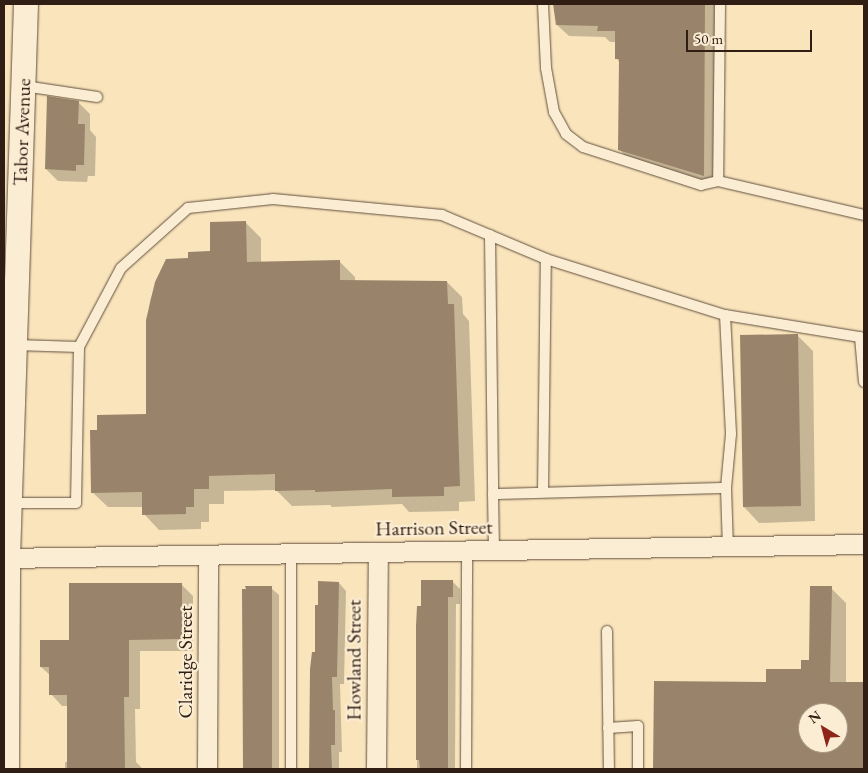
<!DOCTYPE html>
<style>
body{margin:0}
#map{position:relative;width:868px;height:773px;overflow:hidden;background:#f9e4bc;font-family:"EB Garamond",serif}
div>[style]{position:absolute}
.shadow>*{inset:0;background:#0003}
.building>*{inset:0;background:#99846b;transform-origin:0 0}
.roads{filter:drop-shadow(0 0 1px #624f3d) drop-shadow(0 0 1px #624f3d)}
.service>*{height:10px;margin:-5px;padding:0 5px;transform-origin:5px;border-radius:5px;background:#fbedd3}
.minor>*{height:19px;margin:-9.5px;padding:0 9.5px;transform-origin:9.5px;border-radius:9.5px;background:#fbedd3}
.tertiary>*{height:24px;margin:-12px;padding:0 12px;transform-origin:12px;border-radius:12px;background:#fbedd3}
span{translate:-50% -50%;white-space:nowrap;text-align:center;line-height:1.15;-webkit-text-stroke:4.5px #fbedd3;paint-order:stroke}
.street-label{font-size:20px;color:#301d13}
.frame{position:absolute;inset:0;border:5px solid #301d13;pointer-events:none}
.north{position:absolute;left:798px;top:703px;width:50px;height:50px;box-sizing:border-box;background:#fbedd3;border:1px solid #aa9a86;border-radius:50%;rotate:323deg;font-size:14px;font-weight:700;line-height:20px;text-align:center;color:#301d13}
.north::after{content:'';display:block;margin:auto;width:18px;height:22px;background:#8f2418;clip-path:polygon(50% 0,100% 100%,50% 72%,0 100%)}
.scale{position:absolute;left:686px;top:30px;width:126px;height:22px;box-sizing:border-box;border:2px solid #301d13;border-top:0;padding-left:6px;font-size:15px;line-height:18px;white-space:nowrap;color:#301d13;-webkit-text-stroke:4px #fbedd3;paint-order:stroke}
</style>
<div id="map">
<div class="shadow">
<div style="clip-path:polygon(555px 4px,717px 4px,716px 187px,631px 162px,620px 150px,620px 63px,616px 58px,616px 42px,610px 42px,605px 37px,569px 36px,557px 25px)"></div>
<div style="clip-path:polygon(78px 102px,90px 114px,90px 130px,96px 137px,95px 176px,88px 176px,87px 182px,58px 181px,46px 169px)"></div>
<div style="clip-path:polygon(245px 222px,261px 238px,261px 263px,340px 262px,355px 277px,355px 282px,447px 282px,462px 297px,463px 314px,469px 321px,475px 501px,459px 502px,459px 511px,409px 512px,402px 504px,332px 507px,330px 505px,292px 506px,276px 490px,224px 491px,224px 504px,209px 504px,209px 522px,201px 522px,201px 529px,159px 530px,144px 514px,143px 507px,108px 507px,92px 492px,98px 431px,148px 415px,146px 335px,150px 301px,156px 282px,190px 260px,212px 253px)"></div>
<div style="clip-path:polygon(797px 335px,813px 351px,815px 521px,759px 523px,744px 507px)"></div>
<div style="clip-path:polygon(453px 582px,460px 589px,460px 604px,456px 604px,455px 769px,417px 769px,418px 626px,422px 607px)"></div>
<div style="clip-path:polygon(339px 583px,346px 591px,344px 684px,340px 684px,342px 752px,339px 752px,339px 769px,311px 769px,312px 669px,316px 653px,319px 606px)"></div>
<div style="clip-path:polygon(181px 584px,193px 596px,193px 651px,140px 651px,140px 709px,135px 709px,136px 762px,143px 769px,65px 769px,65px 762px,68px 762px,68px 706px,62px 706px,51px 694px,51px 676px,41px 667px,70px 641px)"></div>
<div style="clip-path:polygon(271px 588px,279px 595px,279px 769px,245px 769px,243px 590px)"></div>
<div style="clip-path:polygon(evenodd,831px 588px,846px 603px,846px 683px,864px 683px,864px 769px,655px 769px,656px 682px,767px 683px,802px 670px,811px 661px,831px 588px,808px 713px,838px 713px,838px 743px,808px 743px,808px 713px)"></div>
</div>
<div class="building">
<div style="clip-path:polygon(553px 4px,705px 4px,704px 176px,618px 150px,619px 59px,615px 59px,615px 31px,597px 31px,598px 26px,556px 25px)"></div>
<div style="clip-path:polygon(47px 96px,79px 101px,78px 124px,85px 124px,84px 165px,76px 165px,76px 171px,45px 169px)"></div>
<div style="clip-path:polygon(246px 221px,247px 262px,340px 260px,340px 280px,447px 281px,448px 304px,454px 304px,460px 486px,444px 487px,444px 496px,392px 497px,392px 489px,315px 492px,315px 490px,275px 491px,275px 474px,209px 476px,209px 489px,194px 489px,194px 507px,186px 507px,186px 514px,142px 515px,142px 492px,91px 493px,90px 430px,97px 430px,97px 415px,146px 414px,146px 320px,155px 282px,166px 259px,188px 258px,188px 252px,210px 251px,210px 222px)"></div>
<div style="left:798px;top:334px;width:172px;height:58px;rotate:89deg"></div>
<div style="clip-path:polygon(421px 580px,453px 580px,453px 597px,448px 597px,448px 769px,420px 769px,419px 760px,416px 760px,416px 626px,417px 606px,421px 606px)"></div>
<div style="clip-path:polygon(318px 581px,339px 582px,337px 677px,332px 677px,333px 710px,335px 710px,335px 745px,331px 745px,332px 769px,309px 769px,310px 669px,312px 652px,315px 652px,315px 605px,318px 605px)"></div>
<div style="clip-path:polygon(69px 583px,182px 583px,182px 639px,129px 640px,129px 697px,124px 697px,125px 769px,67px 769px,67px 695px,49px 695px,49px 667px,40px 667px,40px 640px,69px 640px)"></div>
<div style="clip-path:polygon(245px 586px,272px 586px,272px 769px,243px 769px,242px 589px,246px 589px)"></div>
<div style="clip-path:polygon(evenodd,810px 586px,832px 586px,830px 682px,864px 682px,864px 769px,653px 769px,654px 681px,766px 682px,766px 669px,801px 669px,801px 660px,809px 660px,810px 586px,808px 713px,838px 713px,838px 743px,808px 743px,808px 713px)"></div>
</div>
<div class="roads">
<div class="service">
<div style="left:543px;top:4px;width:64px;rotate:87.3deg"></div>
<div style="left:546px;top:68px;width:45px;rotate:79.7deg"></div>
<div style="left:554px;top:112px;width:25px;rotate:61deg"></div>
<div style="left:566px;top:134px;width:21px;rotate:37deg"></div>
<div style="left:583px;top:147px;width:124px;rotate:17.9deg"></div>
<div style="left:701px;top:185px;width:17px;rotate:-13deg"></div>
<div style="left:720px;top:4px;width:177px;rotate:90.6deg"></div>
<div style="left:718px;top:181px;width:150px;rotate:13.1deg"></div>
<div style="left:24px;top:86px;width:74px;rotate:8.6deg"></div>
<div style="left:490px;top:235px;width:259px;rotate:89.3deg"></div>
<div style="left:725px;top:315px;width:137px;rotate:9.3deg"></div>
<div style="left:860px;top:337px;width:45px;rotate:84.9deg"></div>
<div style="left:79px;top:347px;width:89px;rotate:-62deg"></div>
<div style="left:121px;top:268px;width:90px;rotate:-41.8deg"></div>
<div style="left:188px;top:208px;width:85px;rotate:-6deg"></div>
<div style="left:273px;top:199px;width:170px;rotate:5.4deg"></div>
<div style="left:442px;top:215px;width:113px;rotate:22.9deg"></div>
<div style="left:543px;top:492px;width:233px;rotate:-89.3deg"></div>
<div style="left:546px;top:259px;width:188px;rotate:17.4deg"></div>
<div style="left:725px;top:315px;width:119px;rotate:87.1deg"></div>
<div style="left:731px;top:434px;width:54px;rotate:95.3deg"></div>
<div style="left:726px;top:488px;width:59px;rotate:88.1deg"></div>
<div style="left:10px;top:503px;width:66px"></div>
<div style="left:76px;top:503px;width:156px;rotate:-88.9deg"></div>
<div style="left:79px;top:347px;width:64px;rotate:-178.2deg"></div>
<div style="left:494px;top:550px;width:56px;rotate:-91deg"></div>
<div style="left:493px;top:494px;width:233px;rotate:-1.5deg"></div>
<div style="left:607px;top:631px;width:138px;rotate:89.2deg"></div>
<div style="left:608px;top:728px;width:30px;rotate:-4deg"></div>
<div style="left:638px;top:726px;width:43px;rotate:90deg"></div>
<div style="left:291px;top:769px;width:216px;rotate:-90deg"></div>
<div style="left:466px;top:769px;width:219px;rotate:-89.7deg"></div>
</div>
<div class="minor">
<div style="left:4px;top:558px;width:860px;rotate:-0.93deg"></div>
<div style="left:207px;top:769px;width:214px;rotate:-89.7deg"></div>
<div style="left:376px;top:769px;width:217px;rotate:-89.5deg"></div>
</div>
<div class="tertiary">
<div style="left:7px;top:769px;width:211px;rotate:-89.7deg"></div>
<div style="left:8px;top:558px;width:554px;rotate:-88.14deg"></div>
</div>
</div>
<div class="street-label">
<span style="left:22px;top:132px;rotate:-88deg">Tabor Avenue</span>
<span style="left:434px;top:528px;rotate:-1deg">Harrison Street</span>
<span style="left:354px;top:660px;rotate:-90deg">Howland Street</span>
<span style="left:185px;top:662px;rotate:-90deg">Claridge Street</span>
</div>
<div class="frame"></div>
<div class="north">N</div>
<div class="scale">50 m</div>
</div>
